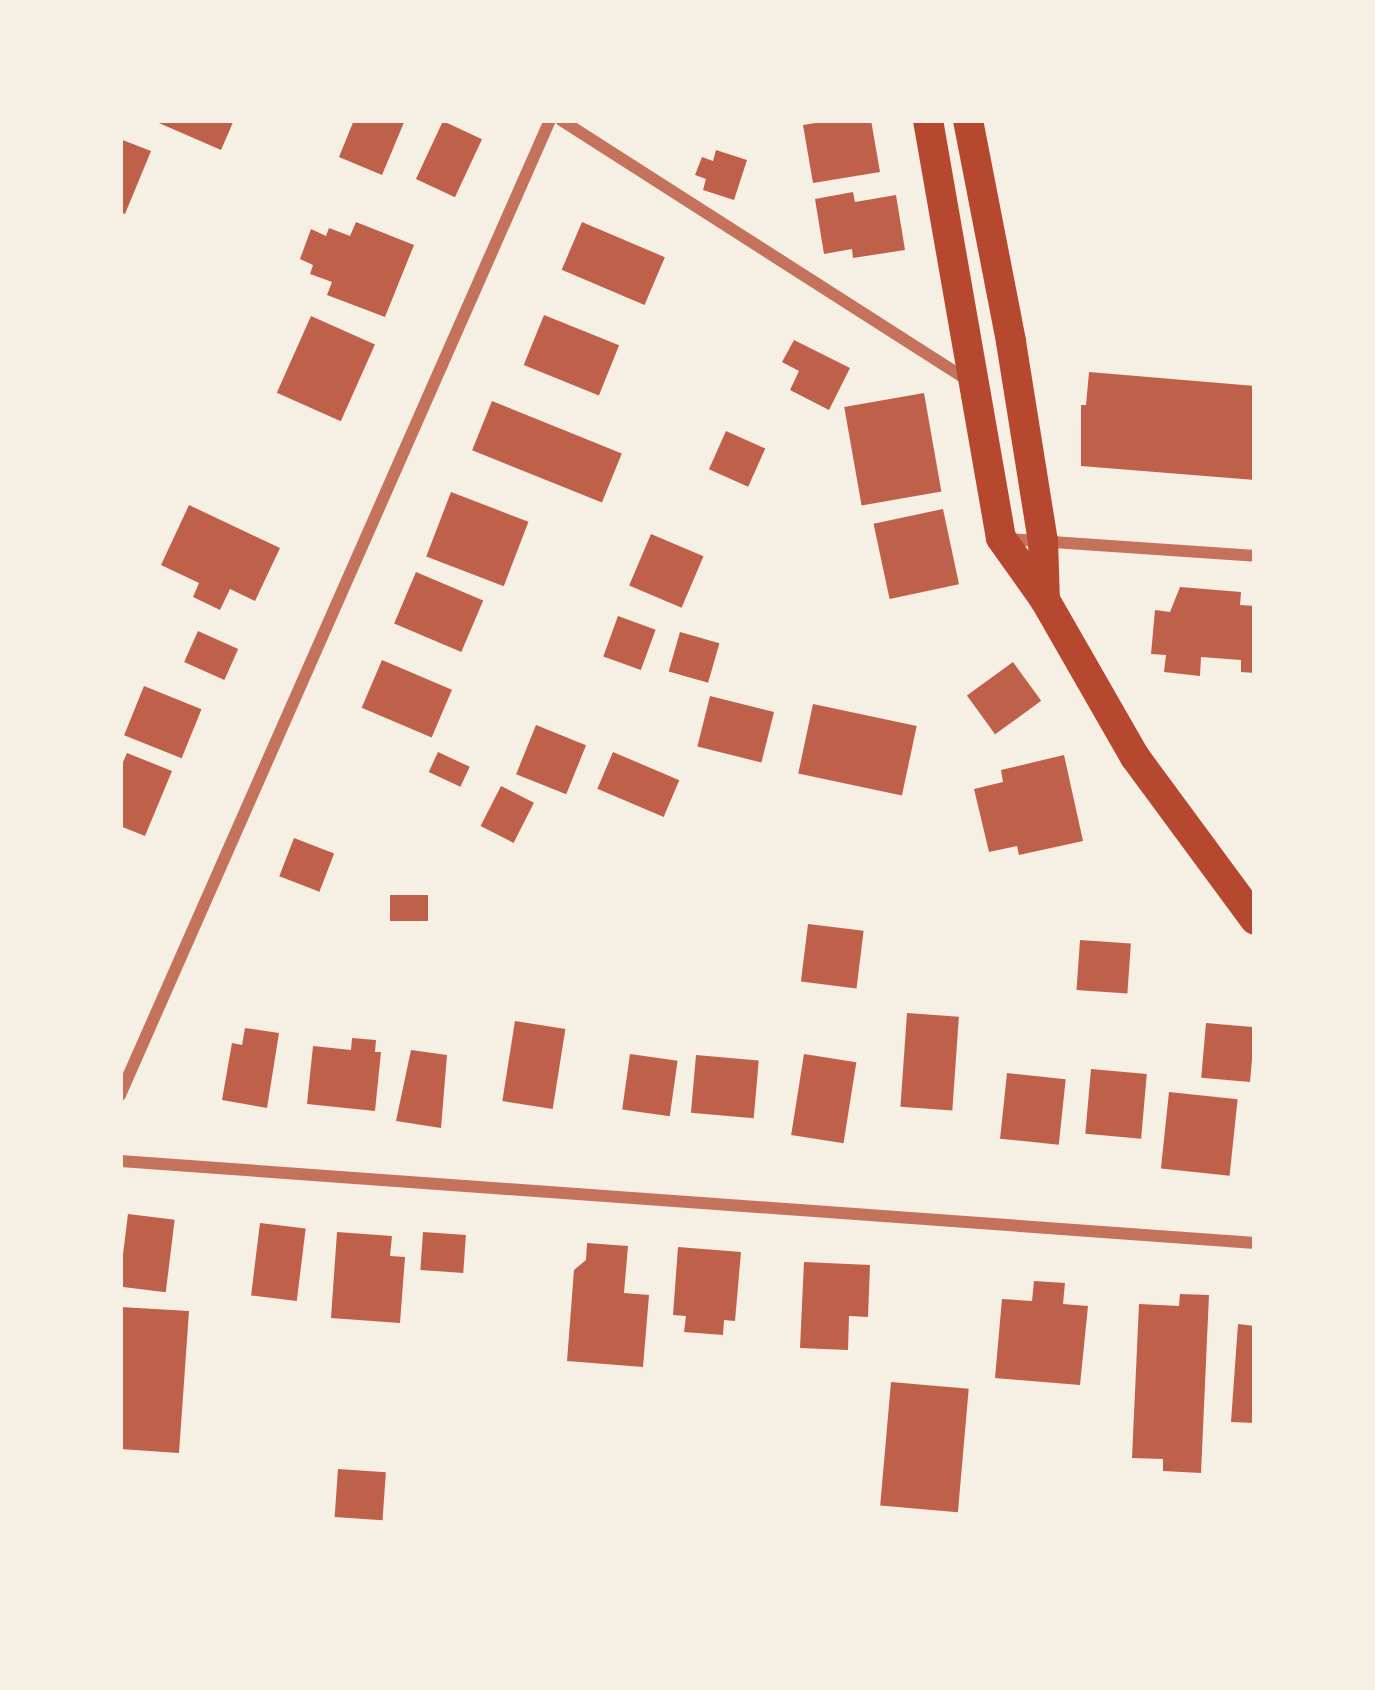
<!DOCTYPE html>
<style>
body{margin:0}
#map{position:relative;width:1375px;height:1690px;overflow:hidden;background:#f6efe4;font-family:Karla,sans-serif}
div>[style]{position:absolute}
.building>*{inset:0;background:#bf614a;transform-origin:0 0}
.minor>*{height:12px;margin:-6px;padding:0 6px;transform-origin:6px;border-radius:6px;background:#c5725c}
.primary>*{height:30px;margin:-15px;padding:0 15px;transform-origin:15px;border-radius:15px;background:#b5482f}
span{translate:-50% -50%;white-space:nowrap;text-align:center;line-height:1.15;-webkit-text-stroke:10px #f6efe4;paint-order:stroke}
.frame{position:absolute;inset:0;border:123px solid #f6efe4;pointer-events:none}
</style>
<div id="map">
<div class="building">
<div style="clip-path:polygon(152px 120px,234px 120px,221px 150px)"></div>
<div style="clip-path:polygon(354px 120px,405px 120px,382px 175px,339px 157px)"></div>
<div style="clip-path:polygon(834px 120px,871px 120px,880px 172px,813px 183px,803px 125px)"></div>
<div style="left:443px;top:121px;width:43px;height:64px;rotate:25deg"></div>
<div style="clip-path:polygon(120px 139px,151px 151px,125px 214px,120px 212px)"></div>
<div style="clip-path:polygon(716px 150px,747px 160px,734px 200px,703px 190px,706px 179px,695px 175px,702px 157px,713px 161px)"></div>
<div style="clip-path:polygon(853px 192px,855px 202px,896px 195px,905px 250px,853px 258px,852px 249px,824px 254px,815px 199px)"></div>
<div style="clip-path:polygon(356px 222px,414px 245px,385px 317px,327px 295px,332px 282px,310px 274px,313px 265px,300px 259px,311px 229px,326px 236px,329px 228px,350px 236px)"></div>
<div style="left:582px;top:222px;width:90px;height:52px;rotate:23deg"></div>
<div style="left:544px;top:315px;width:81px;height:54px;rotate:22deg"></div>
<div style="left:311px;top:316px;width:70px;height:84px;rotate:24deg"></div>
<div style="clip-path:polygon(794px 340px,850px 368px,829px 410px,790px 390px,799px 371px,782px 362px)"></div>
<div style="clip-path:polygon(1089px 372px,1255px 386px,1255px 480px,1081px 466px,1081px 405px,1086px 405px)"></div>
<div style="left:924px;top:393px;width:100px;height:81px;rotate:80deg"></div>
<div style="left:492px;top:401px;width:140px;height:53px;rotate:22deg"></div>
<div style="left:726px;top:431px;width:43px;height:42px;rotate:24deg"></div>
<div style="left:451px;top:492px;width:83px;height:69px;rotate:21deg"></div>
<div style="clip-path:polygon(189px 505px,280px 548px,255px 601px,230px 589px,220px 610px,193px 597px,199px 583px,161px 565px)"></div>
<div style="left:943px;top:509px;width:77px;height:71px;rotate:78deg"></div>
<div style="left:651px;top:534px;width:57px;height:56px;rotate:23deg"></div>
<div style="left:416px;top:572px;width:73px;height:56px;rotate:23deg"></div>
<div style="clip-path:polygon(1180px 587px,1241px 592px,1240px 605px,1255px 606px,1255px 673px,1241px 672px,1241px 660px,1201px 657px,1200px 676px,1164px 672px,1166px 655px,1151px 654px,1155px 610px,1170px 612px)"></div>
<div style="left:618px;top:616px;width:40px;height:43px;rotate:20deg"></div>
<div style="left:198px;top:631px;width:44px;height:34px;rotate:24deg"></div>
<div style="left:680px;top:632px;width:41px;height:41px;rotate:16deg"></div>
<div style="left:382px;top:660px;width:76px;height:52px;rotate:23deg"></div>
<div style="left:1013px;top:662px;width:48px;height:57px;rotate:54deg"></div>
<div style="left:144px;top:686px;width:62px;height:53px;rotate:22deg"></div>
<div style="left:710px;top:696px;width:66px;height:52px;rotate:14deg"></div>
<div style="left:813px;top:704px;width:106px;height:71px;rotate:12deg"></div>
<div style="left:536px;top:725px;width:54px;height:53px;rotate:22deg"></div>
<div style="left:438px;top:752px;width:35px;height:22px;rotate:25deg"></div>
<div style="left:613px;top:752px;width:72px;height:40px;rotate:23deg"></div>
<div style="clip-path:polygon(127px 753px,172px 771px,145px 836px,120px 826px,120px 769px)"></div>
<div style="clip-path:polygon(1064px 755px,1083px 841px,1019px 855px,1017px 846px,989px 852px,974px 789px,1003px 782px,1001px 770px)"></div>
<div style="left:501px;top:786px;width:37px;height:45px;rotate:27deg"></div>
<div style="left:294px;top:838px;width:43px;height:41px;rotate:21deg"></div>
<div style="left:390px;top:895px;width:38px;height:26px"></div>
<div style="left:808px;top:924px;width:56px;height:58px;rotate:7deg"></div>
<div style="left:1080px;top:940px;width:51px;height:50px;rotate:4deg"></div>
<div style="left:907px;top:1013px;width:52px;height:94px;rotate:4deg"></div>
<div style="left:515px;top:1021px;width:51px;height:81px;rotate:9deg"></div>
<div style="left:1206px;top:1023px;width:49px;height:55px;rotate:5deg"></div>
<div style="clip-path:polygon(245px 1028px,279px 1033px,267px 1108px,222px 1100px,232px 1043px,242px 1045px)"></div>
<div style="clip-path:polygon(352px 1038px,376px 1040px,375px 1052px,381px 1052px,375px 1111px,307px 1104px,313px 1046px,351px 1050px)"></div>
<div style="clip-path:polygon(411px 1050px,447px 1055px,441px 1128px,396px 1121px)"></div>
<div style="left:630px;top:1054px;width:48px;height:56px;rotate:8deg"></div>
<div style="left:804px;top:1054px;width:53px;height:82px;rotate:9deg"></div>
<div style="left:696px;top:1055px;width:63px;height:58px;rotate:5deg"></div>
<div style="left:1091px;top:1069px;width:56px;height:65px;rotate:5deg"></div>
<div style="left:1007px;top:1073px;width:59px;height:66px;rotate:6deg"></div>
<div style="left:1169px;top:1092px;width:69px;height:77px;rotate:6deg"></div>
<div style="left:128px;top:1214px;width:47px;height:73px;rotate:7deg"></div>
<div style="left:260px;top:1223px;width:46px;height:73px;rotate:7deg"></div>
<div style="clip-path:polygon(337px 1232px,392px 1236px,390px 1256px,405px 1257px,400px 1323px,331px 1318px)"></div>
<div style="left:423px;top:1232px;width:43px;height:38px;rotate:4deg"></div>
<div style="clip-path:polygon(587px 1243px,628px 1246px,624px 1293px,649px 1295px,643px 1367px,567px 1361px,574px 1270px,586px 1260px)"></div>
<div style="clip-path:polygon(678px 1247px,741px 1252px,735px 1321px,724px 1320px,723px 1335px,684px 1332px,686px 1316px,673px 1315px)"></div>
<div style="clip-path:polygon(804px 1262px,870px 1265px,868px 1317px,849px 1316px,848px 1350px,800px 1348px)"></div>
<div style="clip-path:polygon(1034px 1281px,1065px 1283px,1063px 1304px,1088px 1306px,1080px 1385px,995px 1378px,1002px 1299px,1032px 1301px)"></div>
<div style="clip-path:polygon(1180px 1294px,1209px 1295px,1201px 1473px,1163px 1471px,1163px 1459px,1132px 1458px,1139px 1304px,1179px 1306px)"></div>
<div style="clip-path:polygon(120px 1307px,189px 1311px,179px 1453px,120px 1449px)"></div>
<div style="clip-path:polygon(1238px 1324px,1255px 1326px,1255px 1423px,1231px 1422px)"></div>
<div style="left:891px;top:1382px;width:78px;height:124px;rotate:5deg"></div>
<div style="left:338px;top:1469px;width:48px;height:48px;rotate:4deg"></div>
</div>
<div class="minor">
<div style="left:561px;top:120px;width:484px;rotate:32.6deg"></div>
<div style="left:1008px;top:539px;width:248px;rotate:3.9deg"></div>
<div style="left:120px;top:1095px;width:1066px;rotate:-66.2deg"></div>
<div style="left:120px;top:1161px;width:1138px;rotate:4.13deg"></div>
</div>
<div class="primary">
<div style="left:928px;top:120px;width:424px;rotate:80.1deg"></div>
<div style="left:1001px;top:538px;width:76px;rotate:54.6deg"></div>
<div style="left:1045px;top:600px;width:181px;rotate:60.2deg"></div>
<div style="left:1135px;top:757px;width:202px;rotate:53.6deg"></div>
<div style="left:968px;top:120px;width:226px;rotate:79deg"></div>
<div style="left:1011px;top:342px;width:202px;rotate:80.9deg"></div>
<div style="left:1043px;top:541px;width:59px;rotate:88.1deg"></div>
</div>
<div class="frame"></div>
</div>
